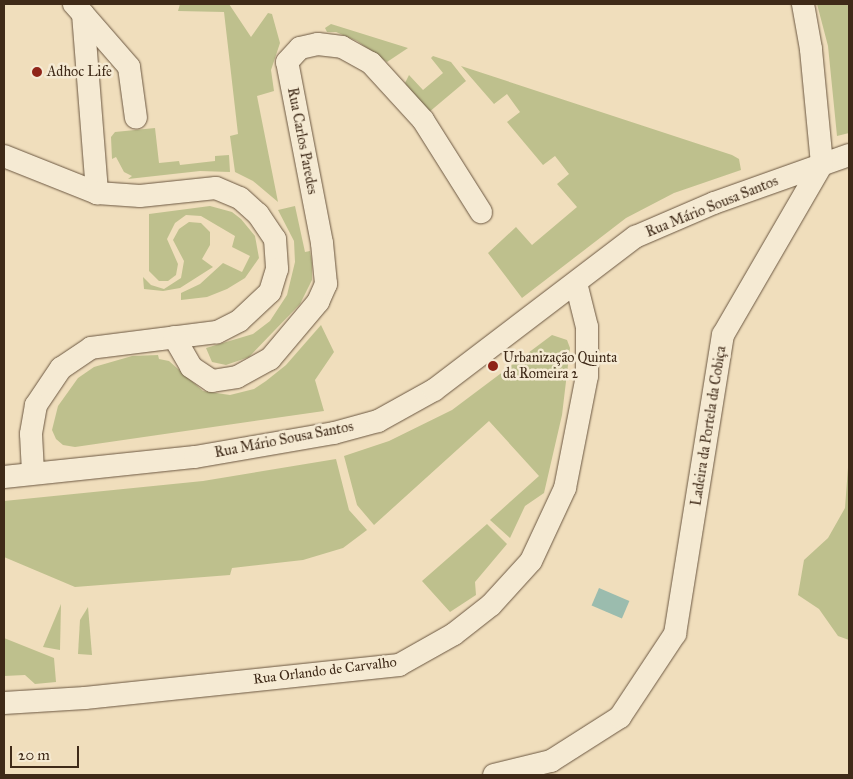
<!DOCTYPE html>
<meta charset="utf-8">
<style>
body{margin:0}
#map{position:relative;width:853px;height:779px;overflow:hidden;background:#f0debc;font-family:"IM FELL Great Primer",serif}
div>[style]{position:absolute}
.green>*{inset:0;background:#bec08d}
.water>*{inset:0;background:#9bbcae;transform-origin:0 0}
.roads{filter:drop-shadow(0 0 1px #6b5741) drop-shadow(0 0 1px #6b5741)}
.minor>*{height:22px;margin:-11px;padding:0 11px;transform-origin:11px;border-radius:11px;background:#f5ead3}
.dots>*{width:14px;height:14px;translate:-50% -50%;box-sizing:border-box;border:2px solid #f5ead3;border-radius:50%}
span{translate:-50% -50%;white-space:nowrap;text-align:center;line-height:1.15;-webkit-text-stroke:5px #f5ead3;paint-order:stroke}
.poi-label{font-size:14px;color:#3f2a18}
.left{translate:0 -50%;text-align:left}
.street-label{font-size:14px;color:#3f2a18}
.frame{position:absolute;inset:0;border:5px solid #3f2a18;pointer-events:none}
.scale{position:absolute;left:10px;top:746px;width:69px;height:22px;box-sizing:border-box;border:2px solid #3f2a18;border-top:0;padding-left:6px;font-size:15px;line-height:18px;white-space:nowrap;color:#3f2a18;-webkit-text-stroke:4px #f5ead3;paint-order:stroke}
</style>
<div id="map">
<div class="green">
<div style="clip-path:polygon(180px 4px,229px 4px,251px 37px,268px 13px,272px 14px,280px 43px,271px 70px,274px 91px,257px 96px,278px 202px,253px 181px,235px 172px,230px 136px,238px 134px,224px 12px,178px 11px)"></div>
<div style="clip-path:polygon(817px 4px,849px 4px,849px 133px,837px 136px,828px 46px)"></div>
<div style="clip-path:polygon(331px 24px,408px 48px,387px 62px,357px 41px,336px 32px,327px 32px,325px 28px)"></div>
<div style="clip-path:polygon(433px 56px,451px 62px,466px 81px,428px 113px,405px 83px,409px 75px,423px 90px,443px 73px,431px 58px)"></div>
<div style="clip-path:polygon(461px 66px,732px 155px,739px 159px,741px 170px,674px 193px,626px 218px,522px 298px,488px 253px,516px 227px,532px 245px,577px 207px,557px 184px,569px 174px,555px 156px,543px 165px,507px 122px,520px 112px,507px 94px,494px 104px)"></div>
<div style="clip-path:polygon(155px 128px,159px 163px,179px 161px,180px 165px,215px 161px,215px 156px,229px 155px,230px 172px,200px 171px,128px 179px,132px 176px,124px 172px,116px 157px,112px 159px,111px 137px,115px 132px)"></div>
<div style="clip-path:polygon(210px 206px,232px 212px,241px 219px,255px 236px,259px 258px,245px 278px,227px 289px,207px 297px,181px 300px,181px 293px,200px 284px,223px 263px,242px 272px,250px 256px,232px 247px,235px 236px,201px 216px,186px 215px,175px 223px,167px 239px,178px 264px,176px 275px,168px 281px,159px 281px,149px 271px,149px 214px)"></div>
<div style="clip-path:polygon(295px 206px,305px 252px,310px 251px,312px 263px,312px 280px,300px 304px,249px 357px,226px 365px,212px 362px,206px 348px,253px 334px,270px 321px,287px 295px,295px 262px,294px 241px,278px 210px)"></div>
<div style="clip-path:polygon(189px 222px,201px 223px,210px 232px,210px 245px,202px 259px,213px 267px,180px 288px,163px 291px,144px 289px,143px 277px,151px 285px,164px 289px,181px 278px,184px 261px,173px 240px,179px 229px)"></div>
<div style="clip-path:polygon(321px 325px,334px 352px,315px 380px,324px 411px,75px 447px,63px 445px,56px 439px,52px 430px,58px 406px,78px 378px,94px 367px,132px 356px,158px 355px,159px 359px,169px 361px,203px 391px,230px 395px,254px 389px,266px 381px,286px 365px)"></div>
<div style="clip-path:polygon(552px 335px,567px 340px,570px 348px,562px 415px,544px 493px,525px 506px,510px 538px,490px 520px,539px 476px,489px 421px,374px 525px,357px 505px,344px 456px,389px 441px,452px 410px)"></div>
<div style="clip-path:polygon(849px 454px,849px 640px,838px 636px,819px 609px,798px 595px,804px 560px,828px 538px,845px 508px)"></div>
<div style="clip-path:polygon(336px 459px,349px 510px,367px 530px,343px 548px,303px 560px,232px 568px,230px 575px,75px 587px,4px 557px,4px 501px,203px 481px)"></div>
<div style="clip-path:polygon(487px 524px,507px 544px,475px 582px,476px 595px,450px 612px,422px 581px)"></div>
<div style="clip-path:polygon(61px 604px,60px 650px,43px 647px)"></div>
<div style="clip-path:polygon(88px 607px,92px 655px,78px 654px,80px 620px)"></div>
<div style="clip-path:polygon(4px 638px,54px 658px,56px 682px,35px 684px,25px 675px,4px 676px)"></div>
</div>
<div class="water">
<div style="left:599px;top:588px;width:33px;height:19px;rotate:23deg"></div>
</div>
<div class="roads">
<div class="minor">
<div style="left:74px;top:4px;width:13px;rotate:48deg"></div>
<div style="left:83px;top:14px;width:180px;rotate:85.5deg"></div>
<div style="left:83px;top:14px;width:70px;rotate:49deg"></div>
<div style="left:129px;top:67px;width:51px;rotate:82.2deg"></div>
<div style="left:4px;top:156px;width:100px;rotate:21.7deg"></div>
<div style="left:97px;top:193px;width:43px;rotate:4deg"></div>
<div style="left:140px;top:196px;width:76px;rotate:-6deg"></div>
<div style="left:216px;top:188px;width:26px;rotate:23deg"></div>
<div style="left:240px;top:198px;width:24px;rotate:42deg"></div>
<div style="left:258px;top:214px;width:30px;rotate:56deg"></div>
<div style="left:275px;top:239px;width:30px;rotate:86deg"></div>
<div style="left:277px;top:269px;width:24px;rotate:107deg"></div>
<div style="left:270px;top:292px;width:42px;rotate:136.9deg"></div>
<div style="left:239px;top:321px;width:25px;rotate:153deg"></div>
<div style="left:217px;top:332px;width:127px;rotate:172.8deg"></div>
<div style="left:91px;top:348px;width:36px;rotate:146deg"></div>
<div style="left:61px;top:368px;width:45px;rotate:124deg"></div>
<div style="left:36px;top:405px;width:29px;rotate:100deg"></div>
<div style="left:31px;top:434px;width:39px;rotate:87deg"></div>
<div style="left:174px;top:337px;width:34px;rotate:60deg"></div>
<div style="left:191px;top:367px;width:25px;rotate:34deg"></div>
<div style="left:212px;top:381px;width:25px;rotate:-9deg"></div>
<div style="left:237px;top:377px;width:38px;rotate:-29deg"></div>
<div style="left:270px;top:359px;width:75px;rotate:-49.9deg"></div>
<div style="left:318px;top:302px;width:20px;rotate:-66deg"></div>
<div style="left:326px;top:284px;width:41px;rotate:-95.6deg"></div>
<div style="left:322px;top:243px;width:184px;rotate:-100.9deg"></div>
<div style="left:287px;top:62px;width:19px;rotate:-47deg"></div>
<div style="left:300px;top:48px;width:18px;rotate:-13deg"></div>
<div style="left:318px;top:44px;width:24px;rotate:7deg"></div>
<div style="left:342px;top:47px;width:33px;rotate:29deg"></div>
<div style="left:371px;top:63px;width:77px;rotate:47.6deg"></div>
<div style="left:423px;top:120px;width:109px;rotate:57.8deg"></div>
<div style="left:4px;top:477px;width:192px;rotate:-6deg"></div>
<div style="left:195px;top:457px;width:141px;rotate:-9.8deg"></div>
<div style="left:334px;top:433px;width:46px;rotate:-15.3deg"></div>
<div style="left:378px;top:421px;width:64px;rotate:-29deg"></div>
<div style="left:434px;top:390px;width:253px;rotate:-37.3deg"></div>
<div style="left:635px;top:237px;width:86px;rotate:-23.3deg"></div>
<div style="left:714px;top:203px;width:143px;rotate:-19.6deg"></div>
<div style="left:4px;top:703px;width:81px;rotate:-3.5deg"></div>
<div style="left:85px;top:698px;width:316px;rotate:-6deg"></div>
<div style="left:399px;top:665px;width:63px;rotate:-29.4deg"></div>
<div style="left:454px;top:634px;width:47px;rotate:-38.1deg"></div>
<div style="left:491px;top:605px;width:59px;rotate:-47.7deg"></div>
<div style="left:531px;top:561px;width:81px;rotate:-65deg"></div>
<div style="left:565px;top:488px;width:114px;rotate:-78.9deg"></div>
<div style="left:587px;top:376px;width:49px;rotate:-90deg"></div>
<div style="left:587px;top:327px;width:45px;rotate:-104deg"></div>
<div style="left:494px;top:775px;width:59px;rotate:-13.8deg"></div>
<div style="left:551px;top:761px;width:82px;rotate:-32.5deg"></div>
<div style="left:620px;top:717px;width:100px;rotate:-56.5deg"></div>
<div style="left:675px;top:634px;width:303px;rotate:-80.9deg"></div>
<div style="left:723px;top:335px;width:198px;rotate:-59.9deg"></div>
<div style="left:822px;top:164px;width:116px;rotate:-95.5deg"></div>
<div style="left:811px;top:49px;width:46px;rotate:-100.1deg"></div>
</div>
</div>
<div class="dots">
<div style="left:37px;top:72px;background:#8f2418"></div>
<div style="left:493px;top:366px;background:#8f2418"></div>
</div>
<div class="poi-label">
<span class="left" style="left:47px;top:72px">Adhoc Life</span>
<span class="left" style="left:503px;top:366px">Urbanização Quinta<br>da Romeira 2</span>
</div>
<div class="street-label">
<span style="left:302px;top:141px;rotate:79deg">Rua Carlos Paredes</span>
<span style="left:712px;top:207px;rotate:-22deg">Rua Mário Sousa Santos</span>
<span style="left:709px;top:426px;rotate:-81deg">Ladeira da Portela da Cobiça</span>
<span style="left:284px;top:440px;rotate:-11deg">Rua Mário Sousa Santos</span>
<span style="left:325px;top:671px;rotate:-7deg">Rua Orlando de Carvalho</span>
</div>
<div class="frame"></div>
<div class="scale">20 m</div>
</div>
